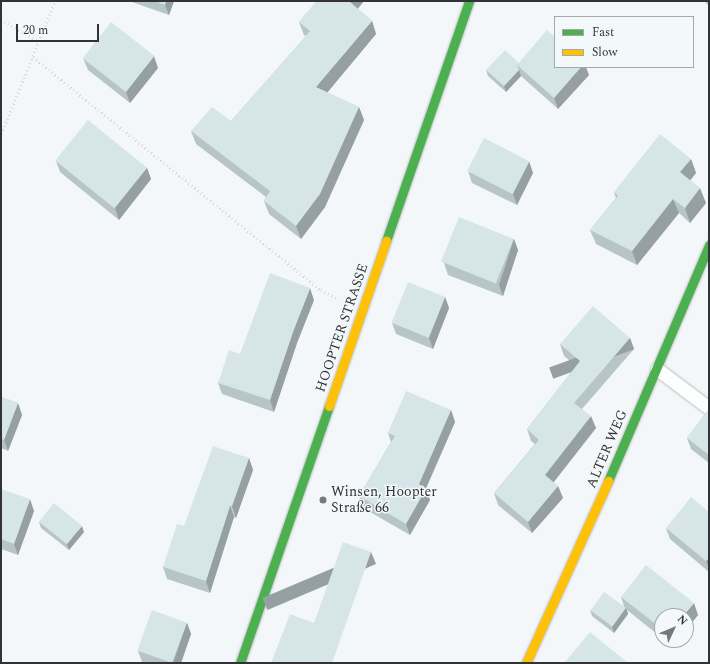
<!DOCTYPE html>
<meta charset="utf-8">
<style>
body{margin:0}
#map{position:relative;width:710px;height:664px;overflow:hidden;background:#f4f7f9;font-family:Spectral,serif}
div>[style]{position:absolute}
.path>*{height:2.5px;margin-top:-1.25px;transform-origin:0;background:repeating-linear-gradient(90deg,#d7d8d9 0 1px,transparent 0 4px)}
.roads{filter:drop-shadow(0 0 1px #bbbebf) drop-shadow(0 0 1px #bbbebf)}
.lane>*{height:13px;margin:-6.5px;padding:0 6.5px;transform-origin:6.5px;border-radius:6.5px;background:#fdfefe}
.fast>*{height:9px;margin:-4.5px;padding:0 4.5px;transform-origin:4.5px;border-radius:4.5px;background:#4caf50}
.slow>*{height:9px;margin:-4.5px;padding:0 4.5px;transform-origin:4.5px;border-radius:4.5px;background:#ffc107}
.wall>*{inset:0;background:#b8c5c8}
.shaded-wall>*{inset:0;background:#96a0a2;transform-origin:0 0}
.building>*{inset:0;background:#d6e5e8;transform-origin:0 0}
.dots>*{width:11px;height:11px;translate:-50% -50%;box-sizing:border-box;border:2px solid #f3f8fa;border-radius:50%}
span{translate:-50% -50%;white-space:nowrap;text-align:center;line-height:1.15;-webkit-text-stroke:3px #f3f8fa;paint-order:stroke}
.street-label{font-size:14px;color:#323334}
.poi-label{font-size:14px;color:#323334}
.left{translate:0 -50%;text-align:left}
.frame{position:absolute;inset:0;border:2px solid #323334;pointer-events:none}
.legend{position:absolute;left:554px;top:16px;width:140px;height:52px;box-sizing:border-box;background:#f3f8fa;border:1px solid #a6a9ab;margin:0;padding:5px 7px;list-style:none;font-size:12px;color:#323334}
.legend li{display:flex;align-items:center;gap:8px;height:20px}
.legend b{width:20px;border:1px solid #a6a9ab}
.north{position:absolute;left:654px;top:608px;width:40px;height:40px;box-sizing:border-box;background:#f3f8fa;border:1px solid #a6a9ab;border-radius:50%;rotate:46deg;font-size:11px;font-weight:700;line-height:16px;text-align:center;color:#323334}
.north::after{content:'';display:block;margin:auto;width:14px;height:18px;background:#767879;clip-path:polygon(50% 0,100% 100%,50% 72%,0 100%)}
.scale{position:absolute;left:16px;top:24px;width:83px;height:18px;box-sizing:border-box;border:2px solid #323334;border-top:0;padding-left:5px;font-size:12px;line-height:14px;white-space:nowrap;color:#323334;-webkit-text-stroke:3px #f3f8fa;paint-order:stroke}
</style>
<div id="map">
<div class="path">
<div style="left:1px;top:20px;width:43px;rotate:29.6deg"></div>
<div style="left:33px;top:57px;width:370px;rotate:39deg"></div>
<div style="left:321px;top:290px;width:20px;rotate:27deg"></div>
<div style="left:1px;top:134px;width:144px;rotate:-67.9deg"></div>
</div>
<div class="roads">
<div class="lane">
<div style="left:657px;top:369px;width:65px;rotate:36.9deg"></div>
</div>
<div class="fast">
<div style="left:386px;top:241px;width:254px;rotate:-70.9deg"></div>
<div style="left:608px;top:481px;width:257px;rotate:-66.8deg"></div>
<div style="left:240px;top:663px;width:272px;rotate:-70.9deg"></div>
</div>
<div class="slow">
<div style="left:329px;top:406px;width:175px;rotate:-70.9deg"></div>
<div style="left:526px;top:663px;width:200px;rotate:-65.7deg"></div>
</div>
</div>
<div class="wall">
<div style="clip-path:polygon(129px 1px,174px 1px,169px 15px)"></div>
<div style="clip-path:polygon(317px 1px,364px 1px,358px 9px,372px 21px,376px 34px,327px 93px,359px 107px,364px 120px,325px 207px,301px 239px,269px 214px,264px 201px,266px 197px,196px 144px,191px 131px,231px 121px,306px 36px,304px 35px,299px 22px)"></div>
<div style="clip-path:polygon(704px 1px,709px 1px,709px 6px)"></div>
<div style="clip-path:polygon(83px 58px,158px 68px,130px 103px,88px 70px)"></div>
<div style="clip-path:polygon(519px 63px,589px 75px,558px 109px,521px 76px,506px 92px,488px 76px,486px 70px)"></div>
<div style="clip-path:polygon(691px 159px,696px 173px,690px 180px,706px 203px,690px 223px,679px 213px,637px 265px,596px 244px,590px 230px,616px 198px,614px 192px)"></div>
<div style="clip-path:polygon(56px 161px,147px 168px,151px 179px,119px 220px,60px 172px)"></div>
<div style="clip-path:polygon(468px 171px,533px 173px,517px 205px,472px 183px)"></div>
<div style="clip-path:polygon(514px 239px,518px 250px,503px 296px,448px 275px,444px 263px)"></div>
<div style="clip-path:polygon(445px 297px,449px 308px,433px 349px,396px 334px,392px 323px)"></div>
<div style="clip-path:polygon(314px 300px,297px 343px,274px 412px,222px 394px,218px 383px,240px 354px)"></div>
<div style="clip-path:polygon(630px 338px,634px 349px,582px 409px,596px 428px,553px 482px,558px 486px,563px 498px,532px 533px,498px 505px,494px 493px,535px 444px,531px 441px,527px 429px,576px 366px,564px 356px,560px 344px)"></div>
<div style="clip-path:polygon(1px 397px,18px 403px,22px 415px,8px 451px,1px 448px)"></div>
<div style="clip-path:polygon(709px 409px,709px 463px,691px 449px,687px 438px)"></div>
<div style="clip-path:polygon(451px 410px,455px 422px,426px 489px,430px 500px,410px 535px,363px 508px,359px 496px,391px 442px,388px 433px)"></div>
<div style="clip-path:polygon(249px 458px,253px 470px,236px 518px,234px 517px,210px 593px,167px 579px,163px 567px)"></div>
<div style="clip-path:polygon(1px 489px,34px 511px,18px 555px,1px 549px)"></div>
<div style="clip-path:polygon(709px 512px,709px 572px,670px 539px,666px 528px)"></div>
<div style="clip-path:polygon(39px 522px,84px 532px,69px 550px,41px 528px)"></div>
<div style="clip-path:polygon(621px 597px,698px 615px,686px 630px,686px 616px,662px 616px,662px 638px,627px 610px,628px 614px,614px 633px,592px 616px,590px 610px,624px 606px)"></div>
<div style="clip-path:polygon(187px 623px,191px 634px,181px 663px,144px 663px,142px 662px,138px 651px)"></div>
<div style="clip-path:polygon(665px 640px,678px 640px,673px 646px)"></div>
</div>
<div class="shaded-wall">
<div style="clip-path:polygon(166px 1px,174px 1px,169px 15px,165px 5px)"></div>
<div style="clip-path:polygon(349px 1px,364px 1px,353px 14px)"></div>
<div style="clip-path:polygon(372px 21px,376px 34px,321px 100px,316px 87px)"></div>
<div style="clip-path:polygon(154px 56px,158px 68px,130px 103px,126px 92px)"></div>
<div style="clip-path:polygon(581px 67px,586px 67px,589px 75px,558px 109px,554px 98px)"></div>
<div style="clip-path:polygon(519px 70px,521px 76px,506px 92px,504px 86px)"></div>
<div style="clip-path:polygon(359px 107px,364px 120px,325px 207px,301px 239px,296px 226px)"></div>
<div style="clip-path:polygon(691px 159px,696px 173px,685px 187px,680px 172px)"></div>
<div style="clip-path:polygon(529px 161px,533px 173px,517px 205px,513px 194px)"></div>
<div style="clip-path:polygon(147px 168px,151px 179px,119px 220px,115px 208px)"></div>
<div style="clip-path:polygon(700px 188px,706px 203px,690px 223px,685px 208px)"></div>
<div style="clip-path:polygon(673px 199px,679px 213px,637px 265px,632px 251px)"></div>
<div style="clip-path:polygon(514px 239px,518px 250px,503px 296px,499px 285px)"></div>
<div style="clip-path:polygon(310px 288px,314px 300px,297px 343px,274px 412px,270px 400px,293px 332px)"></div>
<div style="clip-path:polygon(445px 297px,449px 308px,433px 349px,429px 338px)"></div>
<div style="left:630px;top:338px;width:12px;height:86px;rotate:70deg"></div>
<div style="clip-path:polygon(18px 403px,22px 415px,8px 451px,4px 440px)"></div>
<div style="clip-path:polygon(451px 410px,455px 422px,425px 490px,426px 489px,430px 500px,410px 535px,406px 524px,419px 484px)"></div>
<div style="clip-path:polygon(591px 416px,596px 428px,550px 487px,545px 475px)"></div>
<div style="clip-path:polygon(249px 458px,253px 470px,236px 518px,232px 506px)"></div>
<div style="clip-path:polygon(558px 486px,563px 498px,532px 533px,528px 522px)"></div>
<div style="clip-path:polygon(30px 499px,34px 511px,18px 555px,14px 544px)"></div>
<div style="clip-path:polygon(230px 506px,234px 517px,210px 593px,206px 581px)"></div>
<div style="clip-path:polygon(82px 526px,84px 532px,69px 550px,67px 544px)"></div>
<div style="left:371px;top:552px;width:13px;height:118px;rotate:67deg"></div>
<div style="clip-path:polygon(709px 558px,709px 568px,706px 561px)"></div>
<div style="clip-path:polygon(694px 603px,698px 615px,686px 630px,686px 616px,683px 616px)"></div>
<div style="clip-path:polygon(626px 608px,628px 614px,614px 633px,612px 627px)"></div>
<div style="clip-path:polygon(187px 623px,191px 634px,181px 663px,173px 663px)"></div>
<div style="clip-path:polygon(671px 640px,678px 640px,673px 646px)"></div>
</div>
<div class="building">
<div style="clip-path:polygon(155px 1px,166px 1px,165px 5px)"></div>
<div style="clip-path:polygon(317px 1px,349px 1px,372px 21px,316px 87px,359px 107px,320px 194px,296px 226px,264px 201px,270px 191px,191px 131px,212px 107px,231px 121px,310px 31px,299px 22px)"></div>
<div style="left:111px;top:22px;width:55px;height:46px;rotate:38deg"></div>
<div style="clip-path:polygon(547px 30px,555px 37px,555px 67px,581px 67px,554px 98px,517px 65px)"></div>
<div style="clip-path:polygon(505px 50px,519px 63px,517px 65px,519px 70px,504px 86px,486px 70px)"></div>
<div style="left:88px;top:120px;width:76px;height:52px;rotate:39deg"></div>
<div style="clip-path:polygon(660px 134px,691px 159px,680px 172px,700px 188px,685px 208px,673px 199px,632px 251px,590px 230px,618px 196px,614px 192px)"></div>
<div style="left:484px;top:138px;width:51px;height:37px;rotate:27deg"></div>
<div style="left:459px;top:217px;width:59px;height:48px;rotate:22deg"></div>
<div style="clip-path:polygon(270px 273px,310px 288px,293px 332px,270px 400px,218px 383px,229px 350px,240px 354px)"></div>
<div style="left:408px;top:282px;width:40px;height:44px;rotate:22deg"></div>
<div style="clip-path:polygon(593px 306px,630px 338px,574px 403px,591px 416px,545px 475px,558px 486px,528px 522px,494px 493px,539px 440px,527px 429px,580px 361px,560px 344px)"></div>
<div style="clip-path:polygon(406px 391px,451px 410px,419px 484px,426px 489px,406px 524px,359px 496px,395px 436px,388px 433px)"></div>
<div style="clip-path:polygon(1px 397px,18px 403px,4px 440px,1px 438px)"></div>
<div style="clip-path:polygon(709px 409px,709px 455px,687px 438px)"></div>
<div style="clip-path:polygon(213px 446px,249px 458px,232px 506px,230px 506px,206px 581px,163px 567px,177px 524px,184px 526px)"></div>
<div style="clip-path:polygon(1px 489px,30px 499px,14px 544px,1px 539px)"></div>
<div style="clip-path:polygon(691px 497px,709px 512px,709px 558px,706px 561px,666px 528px)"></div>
<div style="left:54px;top:503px;width:36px;height:24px;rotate:39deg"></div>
<div style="clip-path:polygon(343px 542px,371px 552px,332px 663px,271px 663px,290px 614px,314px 623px)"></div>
<div style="clip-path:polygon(646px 565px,694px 603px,683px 616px,662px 616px,662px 629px,621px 597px)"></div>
<div style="left:604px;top:592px;width:27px;height:23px;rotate:36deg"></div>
<div style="left:152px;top:610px;width:37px;height:43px;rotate:20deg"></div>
<div style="clip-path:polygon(590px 632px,628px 663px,565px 663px,565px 662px)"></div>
</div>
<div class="dots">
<div style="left:323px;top:500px;background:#767879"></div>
</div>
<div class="street-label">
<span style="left:342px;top:328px;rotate:-71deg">HOOPTER STRASSE</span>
<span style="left:607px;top:449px;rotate:-67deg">ALTER WEG</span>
</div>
<div class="poi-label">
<span class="left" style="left:331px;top:500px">Winsen, Hoopter<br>Straße 66</span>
</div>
<div class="frame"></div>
<ul class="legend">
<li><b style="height:5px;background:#4caf50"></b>Fast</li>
<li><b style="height:5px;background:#ffc107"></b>Slow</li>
</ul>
<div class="north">N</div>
<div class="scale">20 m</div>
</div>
